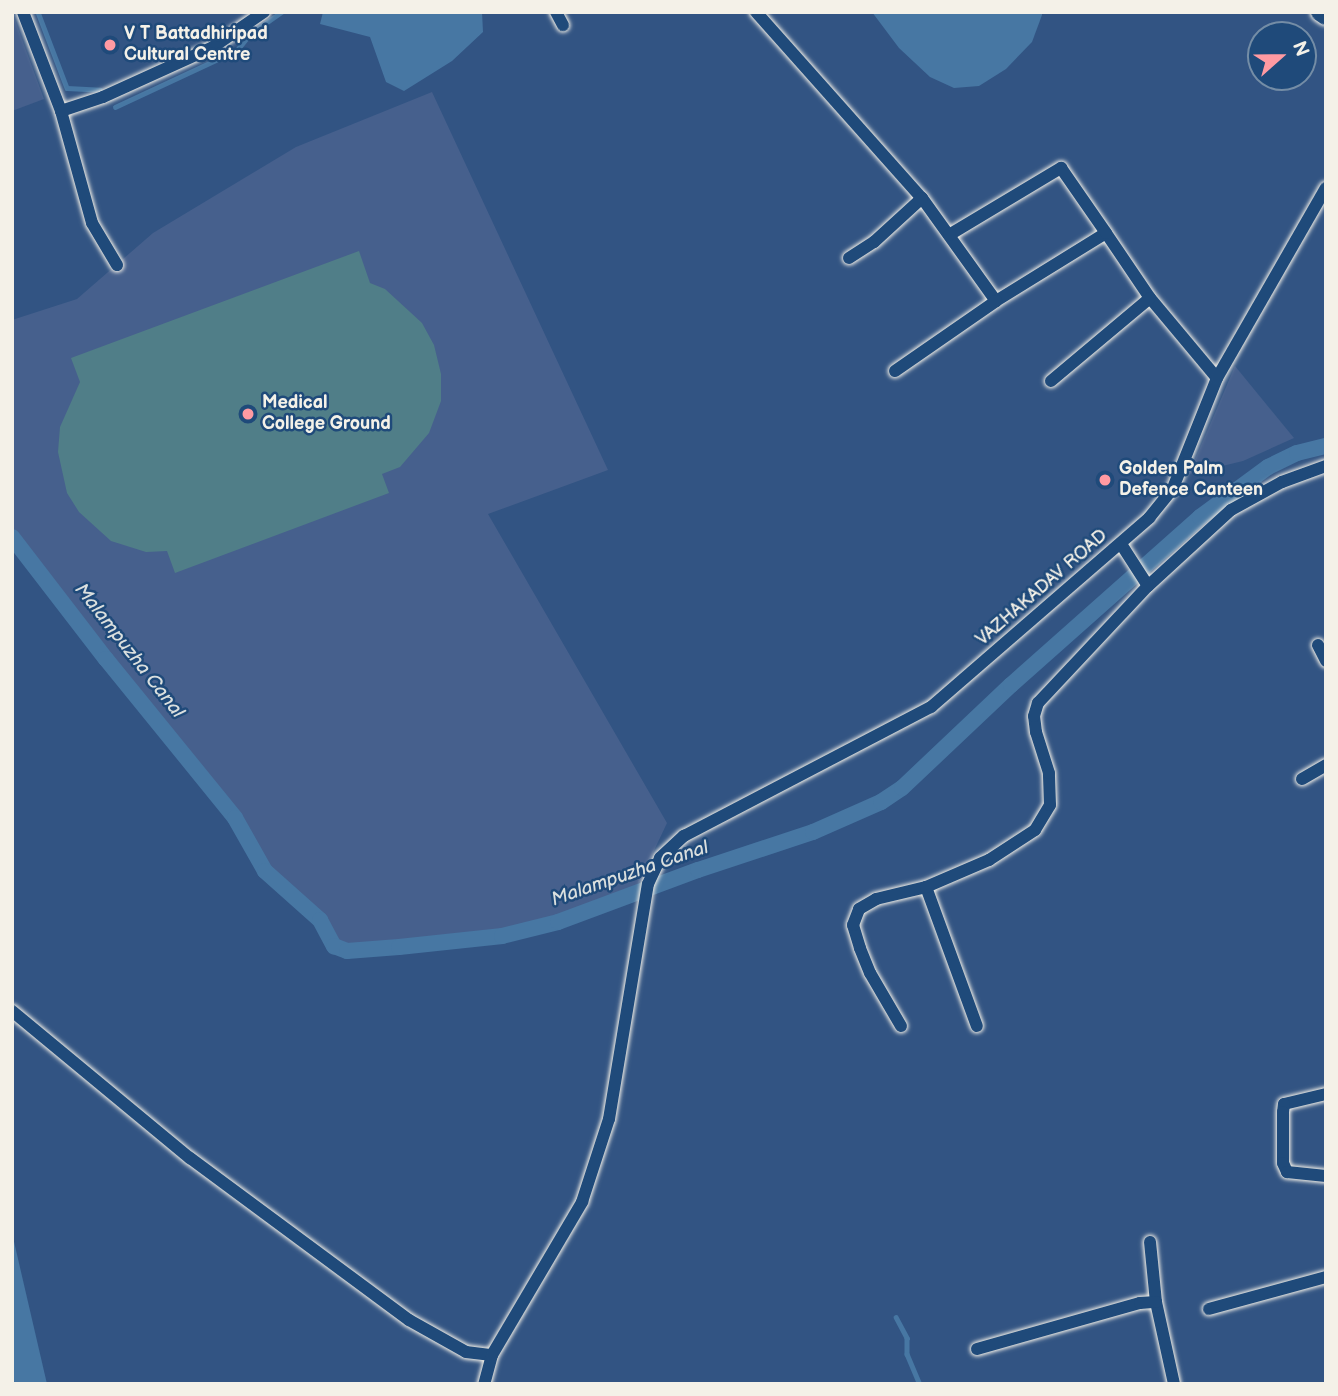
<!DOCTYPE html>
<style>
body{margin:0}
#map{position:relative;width:1338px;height:1396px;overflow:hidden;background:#325483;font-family:"Balsamiq Sans",sans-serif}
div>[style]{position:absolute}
.built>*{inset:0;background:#46608d}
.green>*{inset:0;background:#507e88}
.water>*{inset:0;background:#4777a3}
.stream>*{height:4.5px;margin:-2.25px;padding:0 2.25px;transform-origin:2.25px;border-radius:2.25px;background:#4777a3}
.canal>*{height:16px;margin:-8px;padding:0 8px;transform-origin:8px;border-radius:8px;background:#4777a3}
.roads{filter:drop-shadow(0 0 2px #f4f1e8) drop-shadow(0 0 2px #f4f1e8)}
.street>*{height:12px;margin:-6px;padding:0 6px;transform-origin:6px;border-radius:6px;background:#1f4a7a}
.secondary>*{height:18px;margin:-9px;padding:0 9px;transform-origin:9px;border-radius:9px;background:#1f4a7a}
.dots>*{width:19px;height:19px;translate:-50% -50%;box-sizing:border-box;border:4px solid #1f4a7a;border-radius:50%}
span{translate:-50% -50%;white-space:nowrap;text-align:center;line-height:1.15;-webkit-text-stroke:5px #1f4a7a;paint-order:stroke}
.poi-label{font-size:18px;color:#f4f1e8;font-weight:700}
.left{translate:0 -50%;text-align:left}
.street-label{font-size:18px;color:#f4f1e8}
.water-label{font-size:19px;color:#dadfde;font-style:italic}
.frame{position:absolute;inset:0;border:14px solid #f4f1e8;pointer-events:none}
.north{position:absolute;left:1247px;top:21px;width:70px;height:70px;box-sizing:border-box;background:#1f4a7a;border:2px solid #748da6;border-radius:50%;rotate:69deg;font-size:19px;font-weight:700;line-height:28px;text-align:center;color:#f4f1e8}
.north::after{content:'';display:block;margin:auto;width:24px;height:32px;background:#ff9aa2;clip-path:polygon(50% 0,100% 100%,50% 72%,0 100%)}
</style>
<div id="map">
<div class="built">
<div style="clip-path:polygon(12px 12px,44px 99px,12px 111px)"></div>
<div style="clip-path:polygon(432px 92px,608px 470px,488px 514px,667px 823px,635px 891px,535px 928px,346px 947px,333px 943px,324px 921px,264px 868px,235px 816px,211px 784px,60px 599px,12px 533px,12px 320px,77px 299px,153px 233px,296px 147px)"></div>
<div style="clip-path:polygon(1235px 366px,1294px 438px,1243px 461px,1189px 474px)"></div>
</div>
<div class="green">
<div style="clip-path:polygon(359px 251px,370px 283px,385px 289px,422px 323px,434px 345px,441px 374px,441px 401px,429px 433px,400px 467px,382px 474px,389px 493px,175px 573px,167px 551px,146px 552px,111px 541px,79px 512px,67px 493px,58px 452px,60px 427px,80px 382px,71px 358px)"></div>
</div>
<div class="water">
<div style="clip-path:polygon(323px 12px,482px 12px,483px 32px,452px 61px,404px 91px,386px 82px,370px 37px,320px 24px)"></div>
<div style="clip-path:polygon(872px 12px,1042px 12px,1042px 15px,1032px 42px,1006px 69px,979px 86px,954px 88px,930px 77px,899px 48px)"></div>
<div style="clip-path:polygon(12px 1233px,47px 1384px,12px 1384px)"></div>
</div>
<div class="stream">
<div style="left:38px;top:12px;width:81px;rotate:69.1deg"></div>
<div style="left:67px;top:88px;width:33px;rotate:3deg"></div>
<div style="left:115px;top:107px;width:135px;rotate:-25deg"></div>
<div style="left:237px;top:50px;width:21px;rotate:-51deg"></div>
<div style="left:250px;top:34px;width:39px;rotate:-35deg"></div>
<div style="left:896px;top:1317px;width:24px;rotate:62deg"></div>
<div style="left:907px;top:1338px;width:16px;rotate:90deg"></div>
<div style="left:907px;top:1354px;width:33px;rotate:67deg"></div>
</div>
<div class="canal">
<div style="left:12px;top:537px;width:154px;rotate:52.4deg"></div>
<div style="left:106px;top:659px;width:205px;rotate:50.9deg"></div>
<div style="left:235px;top:818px;width:61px;rotate:60.5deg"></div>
<div style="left:265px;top:871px;width:74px;rotate:41.7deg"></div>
<div style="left:320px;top:920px;width:30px;rotate:62deg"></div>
<div style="left:334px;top:946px;width:14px;rotate:21deg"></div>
<div style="left:347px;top:951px;width:52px;rotate:-4.4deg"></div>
<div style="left:399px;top:947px;width:104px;rotate:-6.1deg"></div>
<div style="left:502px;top:936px;width:58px;rotate:-14deg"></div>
<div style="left:558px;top:922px;width:149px;rotate:-20.4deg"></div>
<div style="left:698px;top:870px;width:121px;rotate:-18.3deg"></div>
<div style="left:813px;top:832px;width:74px;rotate:-23.8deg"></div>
<div style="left:881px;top:802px;width:25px;rotate:-34deg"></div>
<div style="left:902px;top:788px;width:150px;rotate:-43.4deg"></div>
<div style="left:1011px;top:685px;width:253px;rotate:-41.6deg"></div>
<div style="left:1200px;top:517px;width:84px;rotate:-36.3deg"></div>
<div style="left:1268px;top:467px;width:32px;rotate:-26deg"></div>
<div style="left:1297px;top:453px;width:30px;rotate:-14deg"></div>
</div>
<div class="roads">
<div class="street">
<div style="left:23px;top:12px;width:106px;rotate:69deg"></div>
<div style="left:61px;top:111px;width:116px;rotate:74.5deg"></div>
<div style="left:92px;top:223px;width:49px;rotate:59.2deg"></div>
<div style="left:556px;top:12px;width:15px;rotate:62deg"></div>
<div style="left:756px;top:12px;width:249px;rotate:48.3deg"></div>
<div style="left:922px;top:198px;width:127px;rotate:54.3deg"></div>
<div style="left:996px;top:301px;width:129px;rotate:-31.7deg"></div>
<div style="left:1106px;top:233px;width:78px;rotate:55.9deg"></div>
<div style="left:1150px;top:298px;width:104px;rotate:50.1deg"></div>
<div style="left:61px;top:111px;width:44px;rotate:-18.4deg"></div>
<div style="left:103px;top:97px;width:121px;rotate:-24.4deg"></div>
<div style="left:213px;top:47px;width:62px;rotate:-34.5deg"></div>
<div style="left:949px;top:235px;width:131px;rotate:-30.9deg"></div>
<div style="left:1061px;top:168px;width:79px;rotate:55.3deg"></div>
<div style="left:849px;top:258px;width:30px;rotate:-33deg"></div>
<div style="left:874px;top:242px;width:65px;rotate:-42.5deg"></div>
<div style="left:895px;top:371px;width:123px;rotate:-34.7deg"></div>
<div style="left:1051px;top:381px;width:129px;rotate:-40deg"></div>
<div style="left:1121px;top:544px;width:50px;rotate:57.3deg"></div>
<div style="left:1148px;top:586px;width:113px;rotate:-42.5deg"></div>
<div style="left:1231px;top:510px;width:58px;rotate:-28.8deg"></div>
<div style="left:1282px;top:482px;width:47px;rotate:-20deg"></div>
<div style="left:1318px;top:645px;width:18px;rotate:63deg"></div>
<div style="left:1302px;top:779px;width:28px;rotate:-30deg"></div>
<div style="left:926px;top:887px;width:148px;rotate:69.9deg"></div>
<div style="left:12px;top:1011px;width:231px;rotate:39.6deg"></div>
<div style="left:190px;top:1158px;width:272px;rotate:36.5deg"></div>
<div style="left:409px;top:1320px;width:65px;rotate:29.3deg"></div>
<div style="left:466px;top:1352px;width:26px;rotate:7deg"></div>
<div style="left:492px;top:1355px;width:30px;rotate:105deg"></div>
<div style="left:901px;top:1026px;width:61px;rotate:-120.3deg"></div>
<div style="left:870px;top:973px;width:27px;rotate:-112deg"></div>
<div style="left:860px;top:948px;width:24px;rotate:-107deg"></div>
<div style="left:853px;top:925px;width:17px;rotate:-69deg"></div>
<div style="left:859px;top:909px;width:20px;rotate:-30deg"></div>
<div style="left:876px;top:899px;width:51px;rotate:-13.5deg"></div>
<div style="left:926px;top:887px;width:69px;rotate:-23.2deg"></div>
<div style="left:989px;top:860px;width:55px;rotate:-33.1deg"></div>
<div style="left:1035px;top:830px;width:29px;rotate:-59deg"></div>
<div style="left:1050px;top:805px;width:32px;rotate:-92deg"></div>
<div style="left:1049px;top:773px;width:43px;rotate:-107.6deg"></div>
<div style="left:1036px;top:732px;width:16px;rotate:-97deg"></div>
<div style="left:1034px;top:716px;width:14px;rotate:-73deg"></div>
<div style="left:1038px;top:703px;width:161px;rotate:-46.8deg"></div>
<div style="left:1326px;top:1094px;width:43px;rotate:166.6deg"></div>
<div style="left:1284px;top:1104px;width:8px;rotate:97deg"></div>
<div style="left:1283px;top:1112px;width:51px;rotate:90deg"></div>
<div style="left:1283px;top:1163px;width:10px;rotate:66deg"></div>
<div style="left:1287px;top:1172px;width:39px;rotate:6deg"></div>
<div style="left:1150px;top:1242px;width:60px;rotate:84.3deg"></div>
<div style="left:1156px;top:1302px;width:84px;rotate:77.6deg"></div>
<div style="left:1209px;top:1309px;width:121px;rotate:-15.3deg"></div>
<div style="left:977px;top:1349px;width:169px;rotate:-15.8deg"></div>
<div style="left:1140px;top:1303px;width:16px;rotate:-4deg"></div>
<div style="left:492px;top:1355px;width:178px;rotate:-59.5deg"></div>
<div style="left:582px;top:1202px;width:87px;rotate:-72deg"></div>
<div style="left:609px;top:1119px;width:238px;rotate:-80.6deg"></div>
<div style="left:648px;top:884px;width:29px;rotate:-65deg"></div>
<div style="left:660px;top:858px;width:33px;rotate:-43deg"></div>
<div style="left:684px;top:836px;width:279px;rotate:-27.6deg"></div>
<div style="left:931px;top:707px;width:289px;rotate:-40.9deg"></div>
<div style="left:1149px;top:518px;width:38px;rotate:-51deg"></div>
<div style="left:1173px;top:488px;width:118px;rotate:-68.2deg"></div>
<div style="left:1217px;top:378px;width:219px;rotate:-60.2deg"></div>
</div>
<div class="secondary">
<div style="left:1320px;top:12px;width:7px;rotate:34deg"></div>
</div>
</div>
<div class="dots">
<div style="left:110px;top:45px;background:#ff9aa2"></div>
<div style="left:248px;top:414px;background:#ff9aa2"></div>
<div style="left:1105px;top:480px;background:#ff9aa2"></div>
</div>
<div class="poi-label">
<span class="left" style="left:124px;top:45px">V T Battadhiripad<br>Cultural Centre</span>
<span class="left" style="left:262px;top:414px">Medical<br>College Ground</span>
<span class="left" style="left:1119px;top:480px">Golden Palm<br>Defence Canteen</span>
</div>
<div class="street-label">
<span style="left:1042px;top:588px;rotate:-41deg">VAZHAKADAV ROAD</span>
</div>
<div class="water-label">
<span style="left:129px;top:651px;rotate:52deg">Malampuzha Canal</span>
<span style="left:630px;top:874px;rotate:-19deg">Malampuzha Canal</span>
</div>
<div class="frame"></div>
<div class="north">N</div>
</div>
